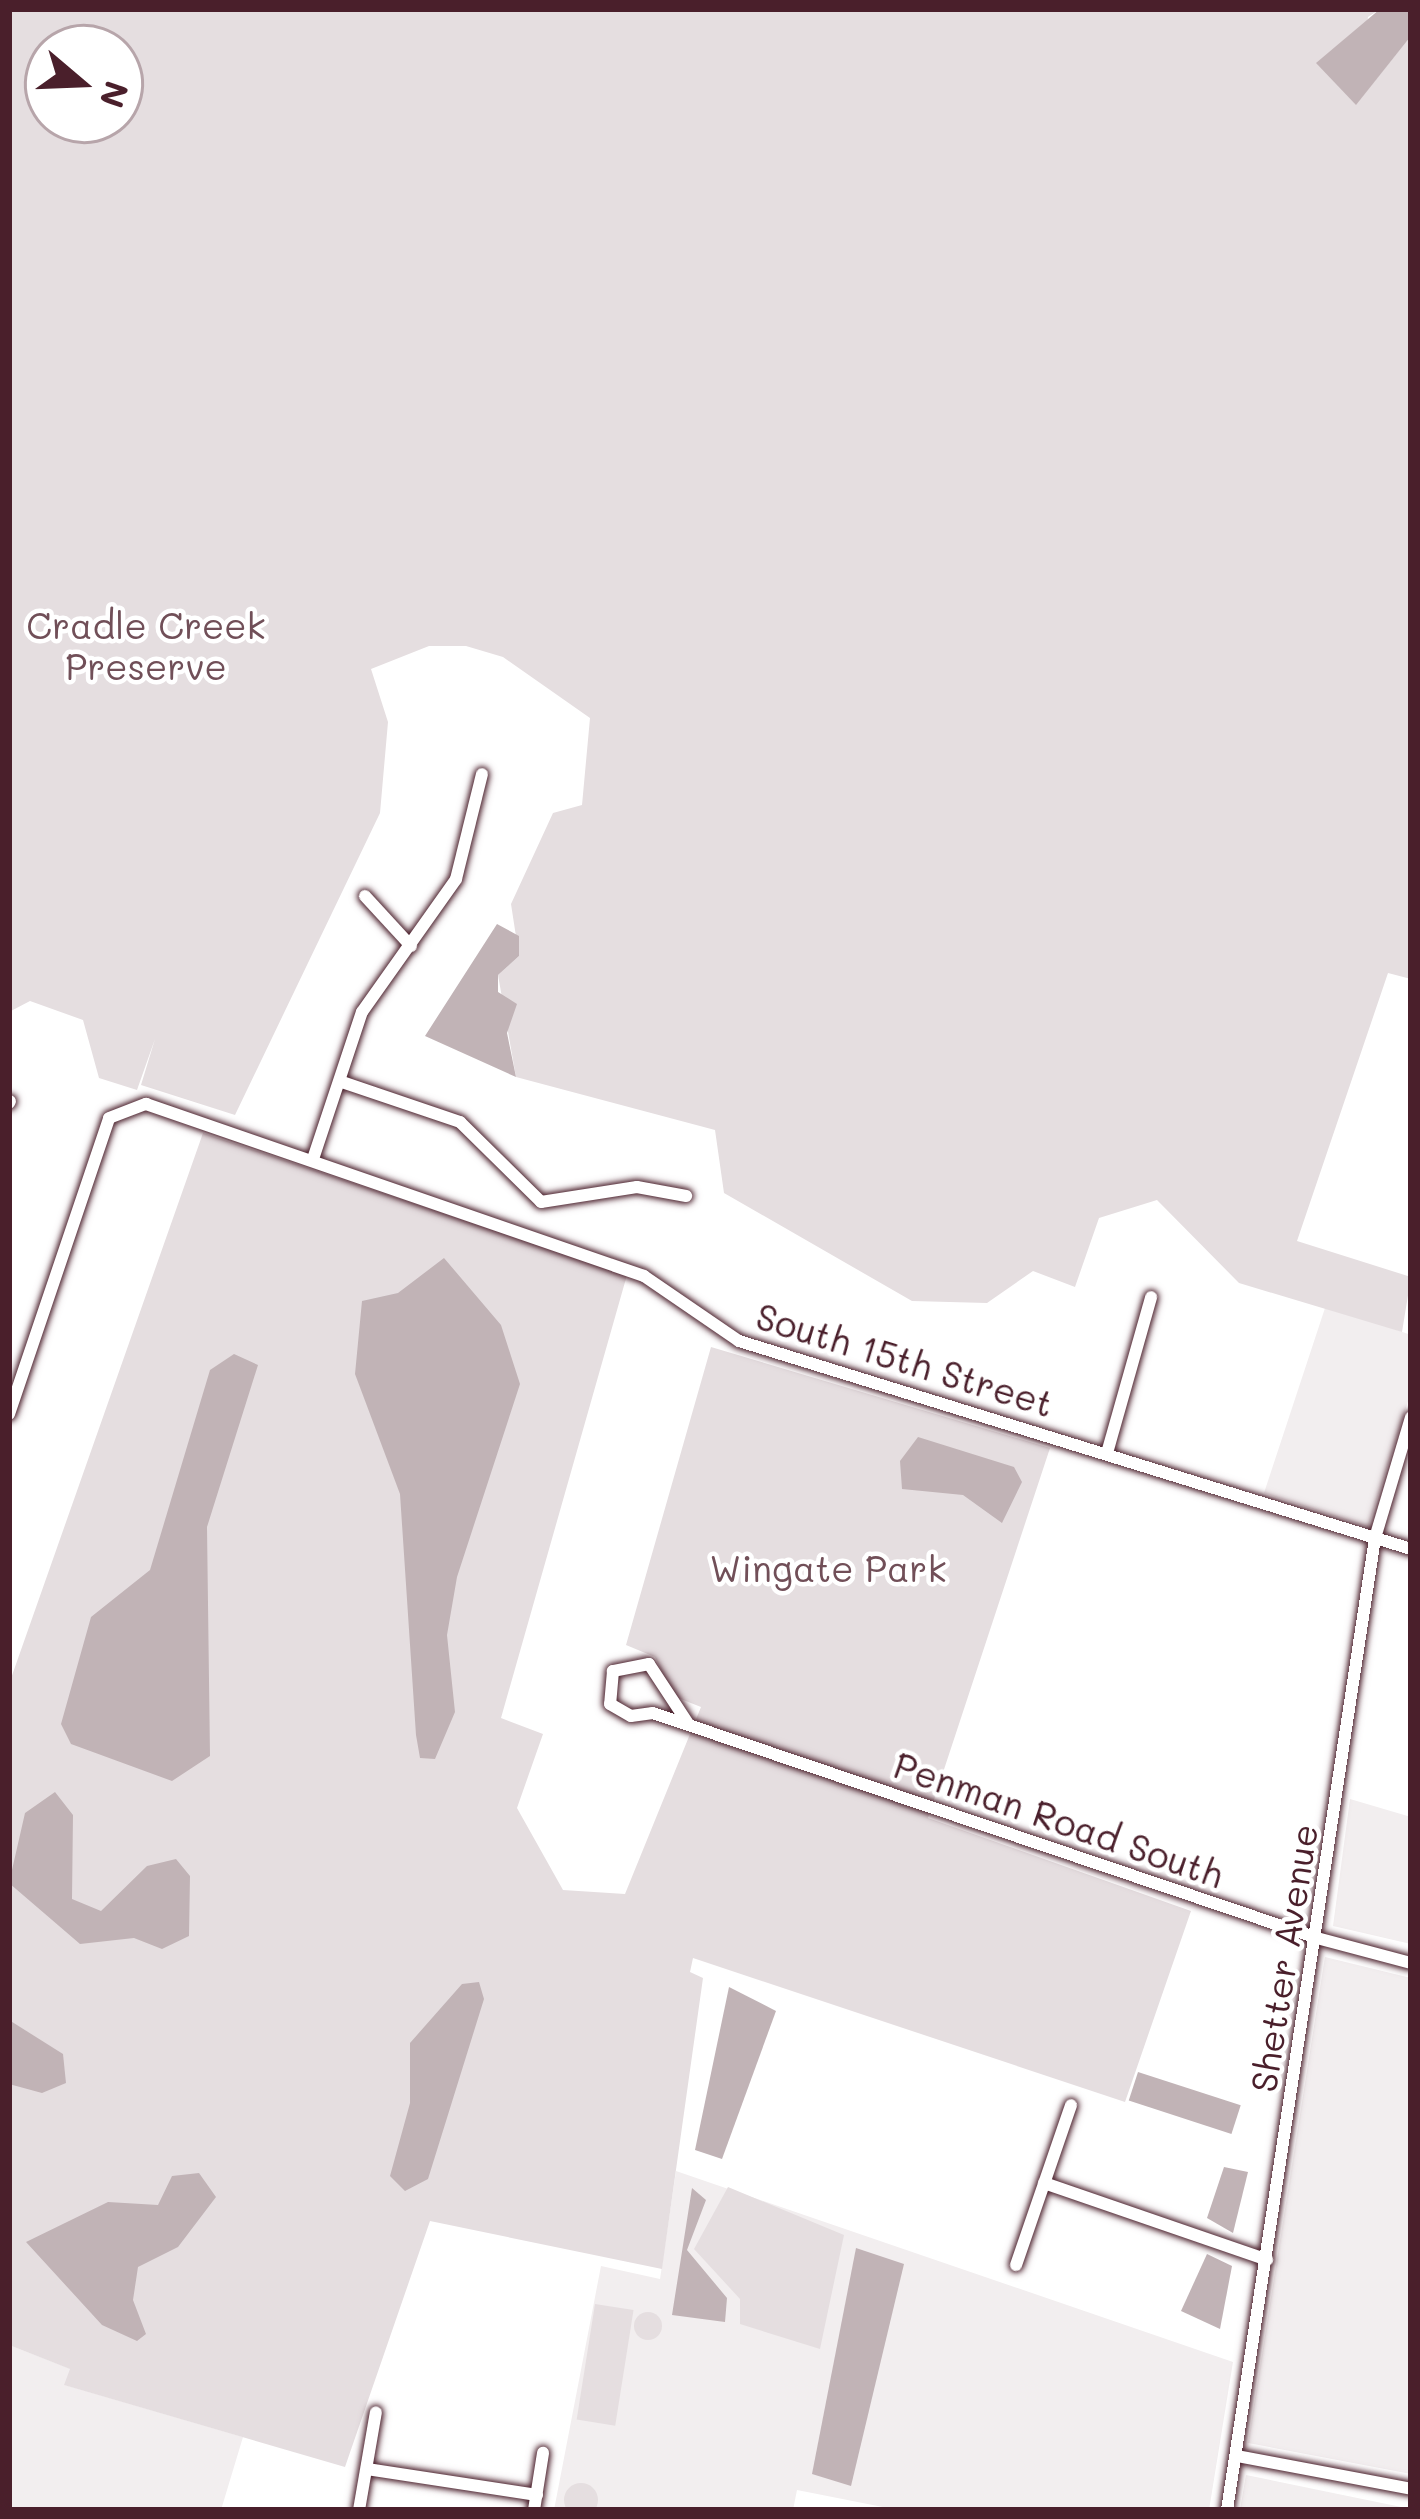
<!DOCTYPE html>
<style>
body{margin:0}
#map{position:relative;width:1420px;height:2519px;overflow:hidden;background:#fff;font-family:Mali,sans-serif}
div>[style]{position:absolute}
.built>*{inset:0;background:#f2eeef}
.green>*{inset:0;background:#e5dee0;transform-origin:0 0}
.round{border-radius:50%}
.water>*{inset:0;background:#c1b3b6;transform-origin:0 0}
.roads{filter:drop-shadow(0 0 3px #4a1f2b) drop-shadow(0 0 3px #4a1f2b)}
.minor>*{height:12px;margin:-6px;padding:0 6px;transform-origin:6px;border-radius:6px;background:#fff}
span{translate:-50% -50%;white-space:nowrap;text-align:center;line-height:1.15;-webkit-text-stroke:9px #fff;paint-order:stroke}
.park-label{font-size:36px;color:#714f58}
.street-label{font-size:36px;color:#4a1f2b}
.frame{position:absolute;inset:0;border:12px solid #4a1f2b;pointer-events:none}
.north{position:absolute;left:24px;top:24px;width:120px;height:120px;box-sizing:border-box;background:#fff;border:3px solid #b7a5aa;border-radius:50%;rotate:109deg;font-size:33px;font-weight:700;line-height:48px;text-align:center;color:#4a1f2b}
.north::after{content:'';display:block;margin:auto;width:42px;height:54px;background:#4a1f2b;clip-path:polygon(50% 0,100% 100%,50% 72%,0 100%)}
</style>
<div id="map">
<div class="built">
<div style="clip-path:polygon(1326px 1305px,1411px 1335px,1411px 1392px,1368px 1527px,1264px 1493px)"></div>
<div style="clip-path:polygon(1350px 1799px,1411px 1817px,1411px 1944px,1333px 1926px)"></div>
<div style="clip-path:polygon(1325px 1957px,1411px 1978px,1411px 2474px,1248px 2443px)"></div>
<div style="clip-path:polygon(676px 2171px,1233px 2362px,1209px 2510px,898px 2510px,797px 2490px,793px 2510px,554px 2510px,601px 2266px,660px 2279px)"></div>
<div style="clip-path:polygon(9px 2345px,71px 2369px,65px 2385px,243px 2437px,221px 2510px,9px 2510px)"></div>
<div style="clip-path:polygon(1246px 2475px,1411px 2509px,1411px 2510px,1240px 2510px)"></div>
</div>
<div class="green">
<div style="clip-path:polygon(evenodd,9px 9px,1380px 9px,1368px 17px,1356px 104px,1411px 36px,1411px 979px,1388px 973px,1297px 1241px,1411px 1277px,1402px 1332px,1239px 1283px,1157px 1200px,1099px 1218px,1075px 1287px,1033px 1271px,987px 1303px,912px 1301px,724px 1193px,715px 1130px,516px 1077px,498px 975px,519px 956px,511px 904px,553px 813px,582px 805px,590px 718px,503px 657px,466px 646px,429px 646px,371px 669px,388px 722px,380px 813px,235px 1115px,141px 1085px,155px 1039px,137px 1090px,99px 1078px,83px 1020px,30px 1001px,9px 1012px,9px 9px,48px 48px,120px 48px,120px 120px,48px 120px,48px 48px)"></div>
<div style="clip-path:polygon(203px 1133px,627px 1275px,501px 1718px,543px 1734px,517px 1808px,563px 1890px,625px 1894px,701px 1707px,673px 1696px,655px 1657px,626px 1645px,711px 1347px,1050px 1448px,928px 1818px,1191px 1911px,1125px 2102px,693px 1958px,690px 1972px,703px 1978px,662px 2269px,430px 2221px,345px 2467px,64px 2385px,70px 2369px,9px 2345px,9px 1684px)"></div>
<div style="clip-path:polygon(728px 2187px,844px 2235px,820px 2349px,740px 2324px,740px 2299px,694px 2249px)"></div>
<div style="left:595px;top:2304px;width:39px;height:117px;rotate:9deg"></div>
<div class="round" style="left:634px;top:2312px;width:28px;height:28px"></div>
<div class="round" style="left:564px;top:2483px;width:34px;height:34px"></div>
</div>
<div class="water">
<div style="clip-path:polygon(1380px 9px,1411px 9px,1411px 36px,1356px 105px,1316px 63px)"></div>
<div style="clip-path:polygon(497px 924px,519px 936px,519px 956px,498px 975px,498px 992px,517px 1004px,507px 1033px,516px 1077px,425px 1036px)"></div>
<div style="clip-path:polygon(444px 1258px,501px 1325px,520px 1384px,457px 1577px,447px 1635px,455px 1712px,435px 1759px,420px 1758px,416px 1735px,400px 1494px,355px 1374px,362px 1301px,398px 1293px)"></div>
<div style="clip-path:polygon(234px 1354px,258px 1365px,207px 1527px,210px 1756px,172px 1781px,71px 1744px,61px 1724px,91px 1617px,150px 1570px,210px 1370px)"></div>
<div style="clip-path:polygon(918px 1437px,1014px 1467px,1022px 1482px,1002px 1523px,963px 1495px,902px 1489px,900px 1461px)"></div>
<div style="clip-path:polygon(55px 1792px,73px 1815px,72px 1899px,101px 1911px,147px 1866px,176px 1859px,190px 1876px,189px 1936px,162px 1949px,134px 1938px,80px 1944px,9px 1883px,25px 1813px)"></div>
<div style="clip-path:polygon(479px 1982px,484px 1999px,428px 2179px,405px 2191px,390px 2176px,410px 2103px,410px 2043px,462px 1984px)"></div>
<div style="clip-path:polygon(729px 1987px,776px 2011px,722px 2159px,695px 2150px)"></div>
<div style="clip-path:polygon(9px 2020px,63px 2054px,66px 2083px,42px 2093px,9px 2084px)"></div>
<div style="left:1138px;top:2072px;width:108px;height:30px;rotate:18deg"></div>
<div style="clip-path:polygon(1224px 2167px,1248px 2172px,1233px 2233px,1207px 2218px)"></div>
<div style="clip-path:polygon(199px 2173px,216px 2197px,178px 2247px,138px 2267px,133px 2300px,146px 2334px,137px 2341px,102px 2325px,26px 2242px,108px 2202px,158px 2205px,172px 2176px)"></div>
<div style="clip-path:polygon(692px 2188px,706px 2200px,687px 2250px,727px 2298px,725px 2322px,672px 2315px)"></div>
<div style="clip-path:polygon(856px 2248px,904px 2264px,851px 2486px,812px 2474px)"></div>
<div style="clip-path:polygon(1207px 2254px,1232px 2266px,1220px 2329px,1181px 2311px)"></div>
</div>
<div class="roads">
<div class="minor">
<div style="left:365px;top:896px;width:68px;rotate:47.4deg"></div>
<div style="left:342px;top:1082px;width:125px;rotate:18.7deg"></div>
<div style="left:460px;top:1122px;width:114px;rotate:44.6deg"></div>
<div style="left:541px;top:1202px;width:97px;rotate:-8.9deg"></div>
<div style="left:637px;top:1187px;width:50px;rotate:10.4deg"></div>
<div style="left:9px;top:1103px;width:2px;rotate:-63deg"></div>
<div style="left:313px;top:1159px;width:155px;rotate:-71.6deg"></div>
<div style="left:362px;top:1012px;width:163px;rotate:-54.7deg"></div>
<div style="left:456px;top:879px;width:108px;rotate:-76.1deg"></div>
<div style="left:9px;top:1414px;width:312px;rotate:-71.3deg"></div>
<div style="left:109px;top:1118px;width:40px;rotate:-21deg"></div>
<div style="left:146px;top:1104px;width:527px;rotate:19.05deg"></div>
<div style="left:644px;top:1276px;width:115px;rotate:34.4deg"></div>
<div style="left:739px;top:1341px;width:703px;rotate:17.2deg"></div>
<div style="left:1107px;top:1453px;width:162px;rotate:-74.2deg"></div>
<div style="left:689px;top:1725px;width:73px;rotate:-123.3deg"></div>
<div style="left:649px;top:1664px;width:37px;rotate:169deg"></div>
<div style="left:613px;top:1671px;width:33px;rotate:95deg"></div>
<div style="left:610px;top:1704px;width:24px;rotate:30deg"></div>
<div style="left:631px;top:1716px;width:22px;rotate:-8deg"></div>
<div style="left:653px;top:1713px;width:701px;rotate:18.72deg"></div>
<div style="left:1317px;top:1938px;width:97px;rotate:14.9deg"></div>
<div style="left:1044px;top:2183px;width:236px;rotate:19deg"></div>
<div style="left:1016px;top:2265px;width:169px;rotate:-71deg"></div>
<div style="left:1237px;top:2456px;width:177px;rotate:10.7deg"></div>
<div style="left:367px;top:2469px;width:172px;rotate:8.7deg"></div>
<div style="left:359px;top:2510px;width:99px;rotate:-80.2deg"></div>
<div style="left:534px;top:2510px;width:58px;rotate:-81deg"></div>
<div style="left:1227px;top:2510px;width:983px;rotate:-81.34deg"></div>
<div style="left:1375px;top:1538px;width:126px;rotate:-73.4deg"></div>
</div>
</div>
<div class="park-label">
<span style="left:146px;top:645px">Cradle Creek<br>Preserve</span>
<span style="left:828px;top:1568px">Wingate Park</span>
</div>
<div class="street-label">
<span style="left:905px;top:1359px;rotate:17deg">South 15th Street</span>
<span style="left:1059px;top:1819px;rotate:19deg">Penman Road South</span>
<span style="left:1283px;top:1958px;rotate:-81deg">Shetter Avenue</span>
</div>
<div class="frame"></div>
<div class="north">N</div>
</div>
